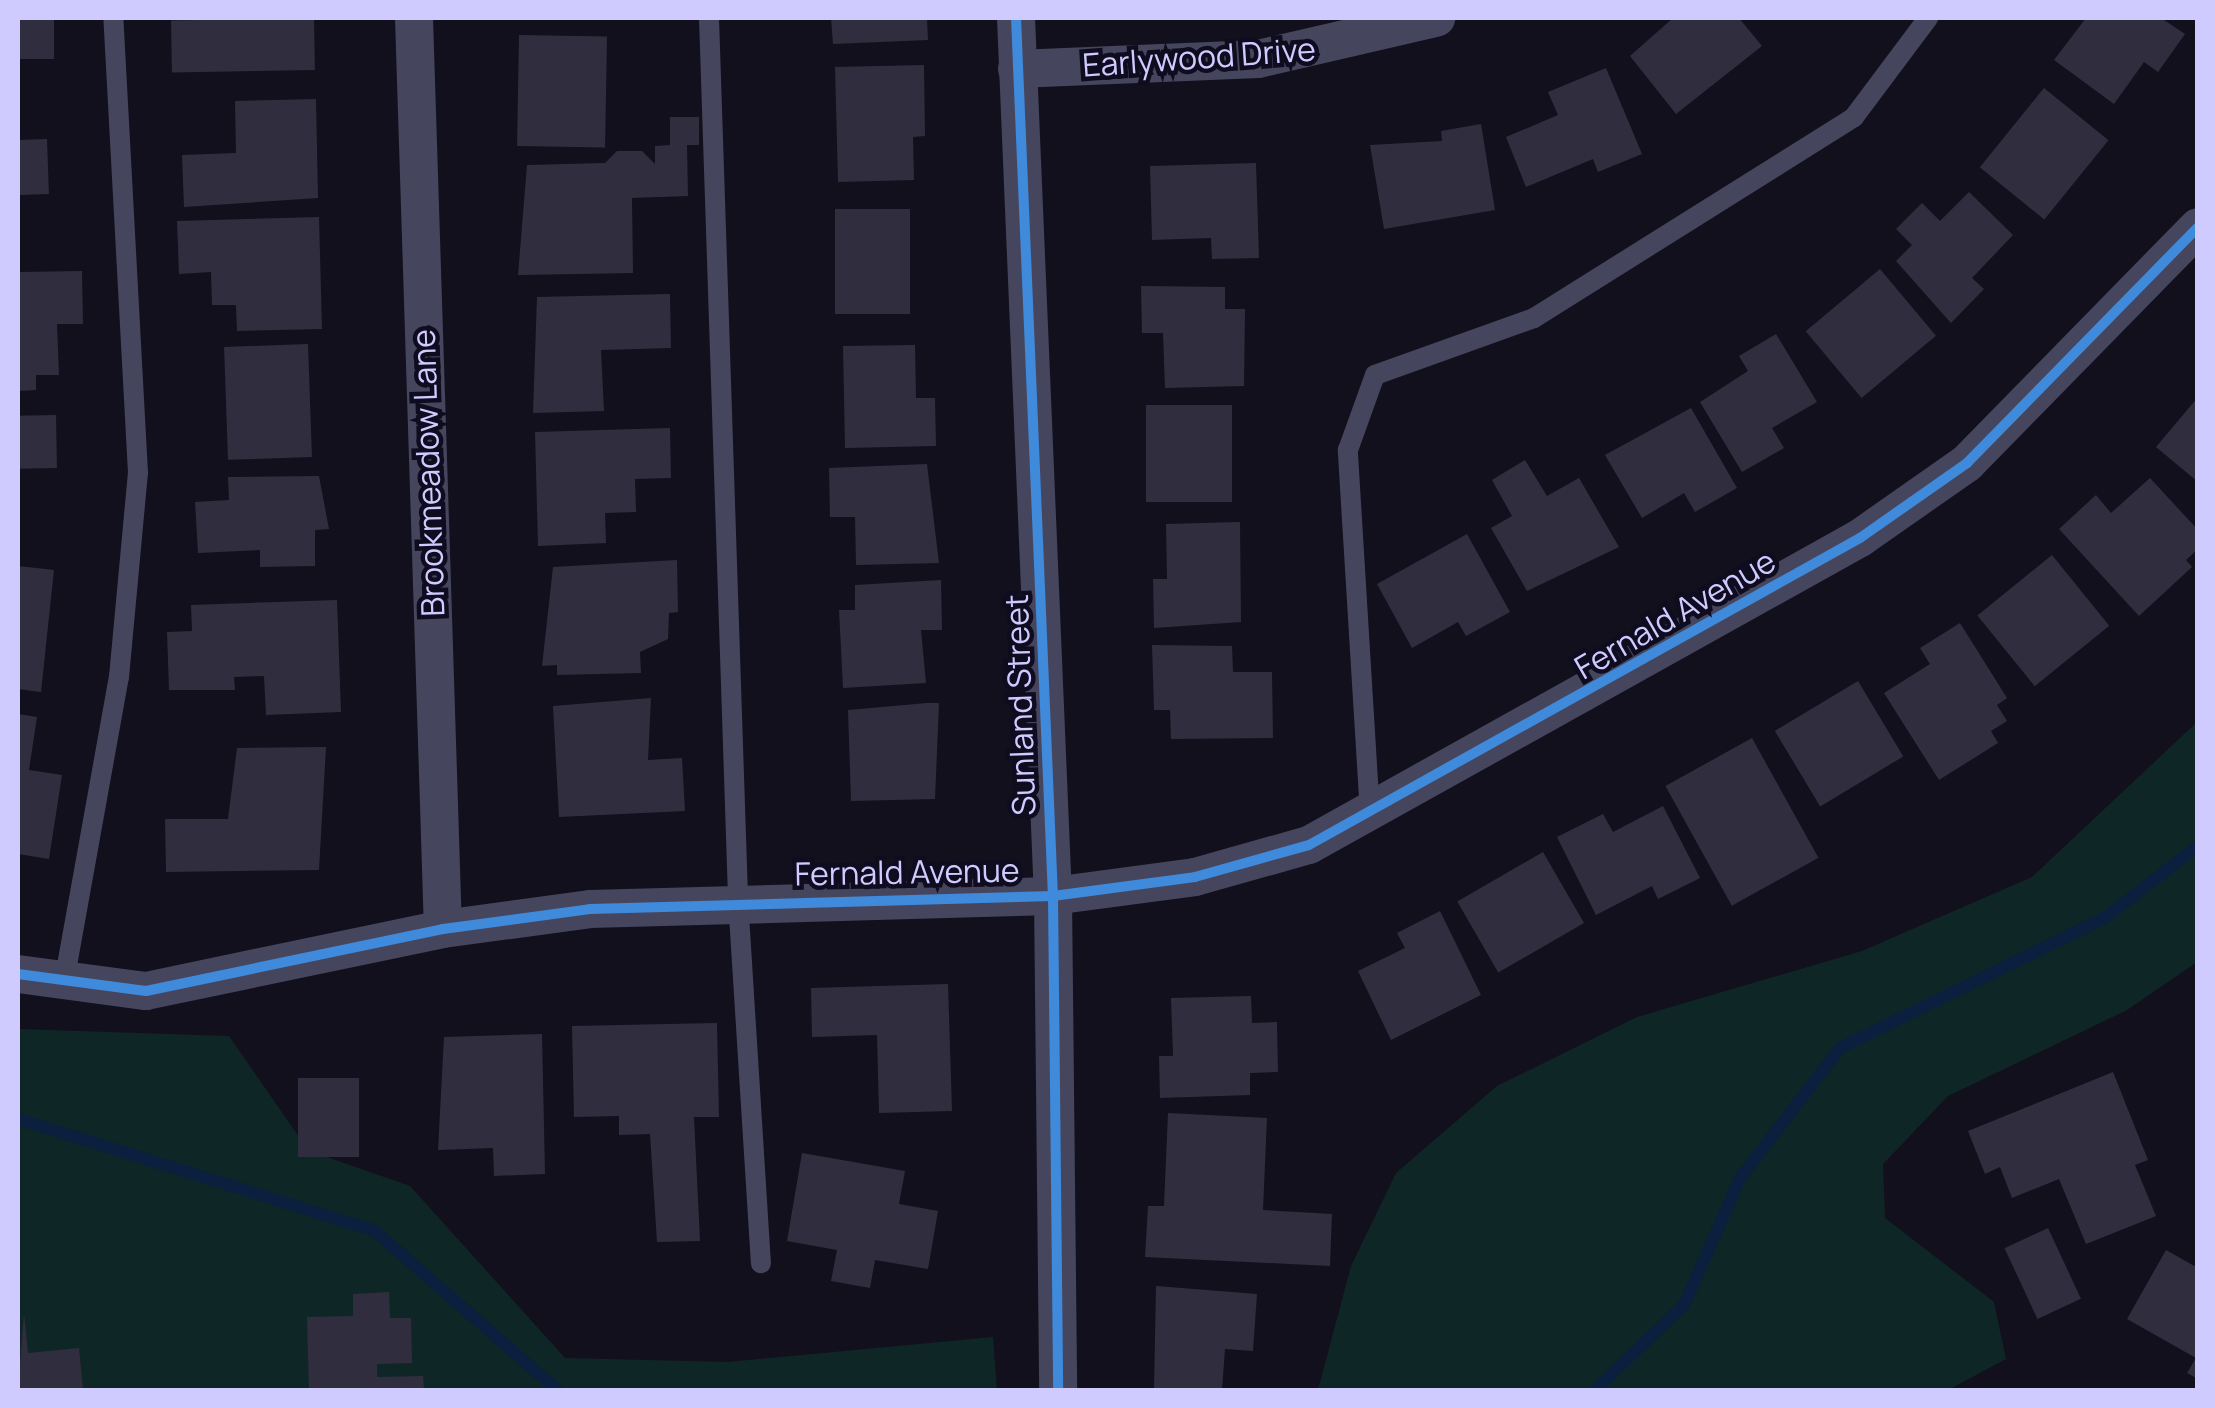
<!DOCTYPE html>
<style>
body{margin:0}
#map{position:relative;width:2215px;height:1408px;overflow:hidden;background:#12101c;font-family:Manrope,sans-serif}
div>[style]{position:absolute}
.green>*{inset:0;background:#0f2626}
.stream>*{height:12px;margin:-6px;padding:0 6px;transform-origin:6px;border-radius:6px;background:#0b1f3f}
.building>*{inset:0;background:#302e3e;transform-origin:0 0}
.lane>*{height:20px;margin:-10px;padding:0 10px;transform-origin:10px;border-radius:10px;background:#45465d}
.street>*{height:38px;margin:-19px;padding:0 19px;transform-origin:19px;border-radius:19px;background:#45465d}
.cycleway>*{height:10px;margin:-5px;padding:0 5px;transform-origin:5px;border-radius:5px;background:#408adc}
span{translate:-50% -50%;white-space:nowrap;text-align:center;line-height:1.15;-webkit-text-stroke:9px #0f0c20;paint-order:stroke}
.street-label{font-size:32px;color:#cfcbff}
.frame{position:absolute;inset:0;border:20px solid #cfcbff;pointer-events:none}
</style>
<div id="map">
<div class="green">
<div style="clip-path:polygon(2197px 722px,2197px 962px,2127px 1010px,1948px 1096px,1883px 1164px,1885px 1218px,1994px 1302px,2006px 1359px,1948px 1390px,1318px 1390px,1351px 1266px,1396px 1173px,1497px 1086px,1637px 1017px,1862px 951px,2032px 877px)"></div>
<div style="clip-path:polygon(18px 1029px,229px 1036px,299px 1137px,324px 1156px,410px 1186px,565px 1358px,728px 1362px,993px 1337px,997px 1390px,18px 1390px)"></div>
</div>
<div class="stream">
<div style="left:18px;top:1119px;width:374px;rotate:17.4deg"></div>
<div style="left:375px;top:1231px;width:242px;rotate:41.1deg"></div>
<div style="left:1595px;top:1390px;width:123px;rotate:-43.7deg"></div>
<div style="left:1684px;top:1305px;width:139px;rotate:-66.2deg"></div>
<div style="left:1740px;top:1178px;width:164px;rotate:-52.4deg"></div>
<div style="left:1840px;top:1048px;width:297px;rotate:-26.2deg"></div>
<div style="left:2106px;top:917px;width:116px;rotate:-37.7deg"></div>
</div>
<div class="building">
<div style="left:18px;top:18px;width:36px;height:41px"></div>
<div style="left:314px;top:18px;width:52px;height:143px;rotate:89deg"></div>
<div style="clip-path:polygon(831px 18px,927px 18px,928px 40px,833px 44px)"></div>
<div style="clip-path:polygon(1673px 18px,1739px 18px,1762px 46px,1676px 114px,1630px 56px)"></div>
<div style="clip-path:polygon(2086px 18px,2161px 18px,2185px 34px,2158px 72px,2144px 62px,2114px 104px,2054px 60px)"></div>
<div style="left:519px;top:35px;width:88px;height:111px;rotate:1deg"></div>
<div style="clip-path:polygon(924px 65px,925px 136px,913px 137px,914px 180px,838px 182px,835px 67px)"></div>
<div style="clip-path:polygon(1606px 68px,1642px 154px,1598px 172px,1593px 159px,1526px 187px,1506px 137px,1558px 115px,1548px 92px)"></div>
<div style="left:2044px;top:88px;width:83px;height:102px;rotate:39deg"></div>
<div style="clip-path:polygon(316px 99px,318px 198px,184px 207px,182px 155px,236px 153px,235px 101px)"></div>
<div style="clip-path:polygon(670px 117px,699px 117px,699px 145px,687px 145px,688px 196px,632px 198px,633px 273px,518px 275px,527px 165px,605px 163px,617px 151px,642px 151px,655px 164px,655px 146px,670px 145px)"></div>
<div style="clip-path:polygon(1481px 124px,1495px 210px,1384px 229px,1370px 145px,1442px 141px,1441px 131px)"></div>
<div style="left:47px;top:139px;width:55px;height:29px;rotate:88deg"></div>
<div style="clip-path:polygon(1256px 163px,1259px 258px,1212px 259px,1211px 238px,1152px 240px,1150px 166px)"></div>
<div style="clip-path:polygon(1969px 192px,2013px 235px,1972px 278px,1984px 289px,1951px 323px,1896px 261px,1912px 245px,1896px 229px,1922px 203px,1940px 221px)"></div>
<div style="left:910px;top:209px;width:105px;height:75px;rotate:90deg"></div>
<div style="clip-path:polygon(319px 217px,322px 329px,237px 331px,236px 305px,212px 305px,211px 272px,179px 274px,177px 221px)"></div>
<div style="left:1880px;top:269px;width:87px;height:97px;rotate:50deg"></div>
<div style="clip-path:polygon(82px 271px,83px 324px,57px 324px,59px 375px,36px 375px,36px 390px,18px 391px,18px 272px)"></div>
<div style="clip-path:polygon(1141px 286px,1225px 287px,1225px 309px,1245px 309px,1244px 386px,1165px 388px,1163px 333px,1142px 333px)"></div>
<div style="clip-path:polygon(670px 294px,671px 348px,601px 350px,604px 411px,533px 413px,537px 297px)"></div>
<div style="clip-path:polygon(1776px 334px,1817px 402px,1772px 428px,1784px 448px,1742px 472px,1700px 402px,1748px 371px,1739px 356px)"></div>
<div style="left:308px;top:344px;width:113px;height:84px;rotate:88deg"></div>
<div style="clip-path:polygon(915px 345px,916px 398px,935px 398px,936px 446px,845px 448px,843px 346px)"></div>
<div style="clip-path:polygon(2198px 397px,2198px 482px,2156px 447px)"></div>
<div style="left:1146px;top:405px;width:86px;height:97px"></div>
<div style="clip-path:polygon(1691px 408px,1737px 488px,1695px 512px,1684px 493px,1642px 518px,1605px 455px)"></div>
<div style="left:56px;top:415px;width:53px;height:38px;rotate:89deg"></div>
<div style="clip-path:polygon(670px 428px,671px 478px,635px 479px,636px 512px,605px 513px,606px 543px,538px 546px,535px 432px)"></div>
<div style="clip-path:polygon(1525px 460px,1547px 496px,1579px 478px,1619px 547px,1527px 591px,1491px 528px,1512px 516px,1492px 480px)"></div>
<div style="clip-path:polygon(927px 464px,939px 563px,856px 565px,855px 517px,830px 517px,829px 468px)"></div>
<div style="clip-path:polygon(319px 476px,329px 529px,315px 530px,315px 566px,260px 567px,260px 550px,198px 553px,195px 502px,229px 500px,228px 477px)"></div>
<div style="clip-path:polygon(2150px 478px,2198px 530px,2198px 549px,2186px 560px,2192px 567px,2139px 616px,2059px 529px,2096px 495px,2111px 513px)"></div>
<div style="clip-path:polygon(1240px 522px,1241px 622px,1154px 628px,1153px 579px,1167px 579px,1166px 524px)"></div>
<div style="clip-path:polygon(1467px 534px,1510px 612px,1466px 636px,1458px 622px,1412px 648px,1377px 584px)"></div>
<div style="left:2052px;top:555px;width:91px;height:96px;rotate:51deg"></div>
<div style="clip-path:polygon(677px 560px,678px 612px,669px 613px,668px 639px,640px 652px,641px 673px,557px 675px,557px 665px,542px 666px,553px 567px)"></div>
<div style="clip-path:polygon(18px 566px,54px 570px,41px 692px,18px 689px)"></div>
<div style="clip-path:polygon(941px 580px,942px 630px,921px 630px,926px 683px,843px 688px,839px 610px,855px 610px,855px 585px)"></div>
<div style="clip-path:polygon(337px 600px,341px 712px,266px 715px,264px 676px,234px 677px,235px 690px,169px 690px,167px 632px,192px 631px,191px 605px)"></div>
<div style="clip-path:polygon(1960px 623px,2007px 698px,1997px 705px,2007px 721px,1991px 731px,1998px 743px,1939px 780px,1884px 693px,1930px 664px,1920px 648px)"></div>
<div style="clip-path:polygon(1152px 645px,1232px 646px,1233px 672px,1272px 672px,1273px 738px,1171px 739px,1170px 710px,1154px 710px)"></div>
<div style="left:1858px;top:681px;width:88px;height:97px;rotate:59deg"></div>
<div style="clip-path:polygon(651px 698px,648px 760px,682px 758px,685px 811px,559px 817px,553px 706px)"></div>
<div style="clip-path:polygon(927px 703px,939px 703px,935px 799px,851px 801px,848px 710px)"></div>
<div style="clip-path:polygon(18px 714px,37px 717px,29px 770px,62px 775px,49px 859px,18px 854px)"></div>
<div style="left:1752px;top:738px;width:137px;height:99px;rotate:61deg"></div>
<div style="clip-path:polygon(326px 747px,319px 870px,166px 872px,165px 819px,228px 819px,237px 748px)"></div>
<div style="clip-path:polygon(1663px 806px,1700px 878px,1658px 899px,1652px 886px,1596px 915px,1557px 837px,1603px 814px,1613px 832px)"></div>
<div style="left:1543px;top:852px;width:82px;height:99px;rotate:60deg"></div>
<div style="clip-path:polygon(1440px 911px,1481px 995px,1391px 1040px,1358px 971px,1405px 948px,1397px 933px)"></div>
<div style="clip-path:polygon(948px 984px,952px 1111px,879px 1113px,877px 1035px,812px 1037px,811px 988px)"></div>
<div style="clip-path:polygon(1251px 996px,1252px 1023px,1277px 1022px,1278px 1072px,1250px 1073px,1250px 1095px,1160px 1098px,1159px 1056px,1173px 1056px,1171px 998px)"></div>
<div style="clip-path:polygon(717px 1023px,719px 1117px,694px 1117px,700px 1241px,657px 1242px,650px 1134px,619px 1135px,619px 1116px,574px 1117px,572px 1026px)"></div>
<div style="clip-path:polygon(542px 1034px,545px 1174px,494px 1176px,493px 1148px,438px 1150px,444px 1037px)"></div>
<div style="clip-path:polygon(2113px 1072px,2148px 1160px,2135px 1165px,2156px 1216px,2086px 1244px,2059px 1179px,2012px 1198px,2000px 1167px,1985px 1174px,1968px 1131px)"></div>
<div style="left:298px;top:1078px;width:61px;height:79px"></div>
<div style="clip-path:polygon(1168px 1113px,1267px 1118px,1263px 1210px,1332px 1214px,1330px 1266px,1145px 1257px,1148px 1206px,1164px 1206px)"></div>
<div style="clip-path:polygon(802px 1153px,905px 1171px,899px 1204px,938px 1211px,928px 1269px,875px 1260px,870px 1288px,831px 1281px,837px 1250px,787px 1241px)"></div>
<div style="left:2048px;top:1228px;width:78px;height:48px;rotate:65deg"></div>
<div style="clip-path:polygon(2166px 1250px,2198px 1268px,2198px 1379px,2187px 1373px,2196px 1358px,2127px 1319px)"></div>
<div style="clip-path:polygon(1156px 1286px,1257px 1294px,1253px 1351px,1225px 1349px,1222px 1390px,1154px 1390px)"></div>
<div style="clip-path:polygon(389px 1292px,390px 1318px,411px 1318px,412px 1363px,377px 1364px,377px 1377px,423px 1376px,424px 1390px,309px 1390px,307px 1317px,353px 1316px,353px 1294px)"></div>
<div style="clip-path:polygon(24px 1313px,28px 1353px,79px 1348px,83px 1390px,18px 1390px)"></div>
</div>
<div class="lane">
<div style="left:709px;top:18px;width:881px;rotate:88.11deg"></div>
<div style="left:738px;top:899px;width:365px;rotate:86.4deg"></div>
<div style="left:1370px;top:814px;width:365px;rotate:-93.5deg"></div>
<div style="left:1348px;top:450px;width:80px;rotate:-70.2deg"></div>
<div style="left:1375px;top:375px;width:169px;rotate:-19.7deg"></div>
<div style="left:1534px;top:318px;width:378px;rotate:-32.1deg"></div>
<div style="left:1854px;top:117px;width:124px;rotate:-53.2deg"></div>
<div style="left:64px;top:982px;width:310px;rotate:-79.8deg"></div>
<div style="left:119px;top:677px;width:205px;rotate:-84.7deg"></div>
<div style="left:138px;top:473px;width:456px;rotate:-93.1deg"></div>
</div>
<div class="street">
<div style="left:414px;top:18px;width:911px;rotate:88.18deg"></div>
<div style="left:1016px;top:18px;width:879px;rotate:87.59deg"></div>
<div style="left:1053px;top:896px;width:494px;rotate:89.4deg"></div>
<div style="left:1017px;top:69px;width:241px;rotate:-2.4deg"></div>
<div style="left:1258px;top:59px;width:183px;rotate:-13deg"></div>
<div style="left:18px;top:974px;width:129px;rotate:7.6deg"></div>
<div style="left:146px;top:991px;width:303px;rotate:-11.8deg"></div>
<div style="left:443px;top:929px;width:148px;rotate:-7.7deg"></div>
<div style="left:590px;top:909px;width:463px;rotate:-1.6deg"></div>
<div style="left:1053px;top:896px;width:143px;rotate:-7.6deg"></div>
<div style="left:1195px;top:877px;width:118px;rotate:-15.7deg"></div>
<div style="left:1309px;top:845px;width:631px;rotate:-29.13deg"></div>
<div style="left:1860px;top:538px;width:131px;rotate:-35deg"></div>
<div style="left:1967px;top:463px;width:330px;rotate:-45.6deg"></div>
</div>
<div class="cycleway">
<div style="left:1016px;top:18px;width:879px;rotate:87.59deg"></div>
<div style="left:1053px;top:896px;width:494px;rotate:89.4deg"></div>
<div style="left:18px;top:974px;width:129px;rotate:7.6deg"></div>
<div style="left:146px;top:991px;width:303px;rotate:-11.8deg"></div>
<div style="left:443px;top:929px;width:148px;rotate:-7.7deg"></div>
<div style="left:590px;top:909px;width:463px;rotate:-1.6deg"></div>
<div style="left:1053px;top:896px;width:143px;rotate:-7.6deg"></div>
<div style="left:1195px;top:877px;width:118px;rotate:-15.7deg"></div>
<div style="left:1309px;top:845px;width:631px;rotate:-29.13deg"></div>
<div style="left:1860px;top:538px;width:131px;rotate:-35deg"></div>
<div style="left:1967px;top:463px;width:330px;rotate:-45.6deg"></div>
</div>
<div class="street-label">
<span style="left:1199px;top:57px;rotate:-4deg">Earlywood Drive</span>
<span style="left:428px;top:473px;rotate:-92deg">Brookmeadow Lane</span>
<span style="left:1675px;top:614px;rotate:-30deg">Fernald Avenue</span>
<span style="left:1020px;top:705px;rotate:-92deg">Sunland Street</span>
<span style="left:907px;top:872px;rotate:-1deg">Fernald Avenue</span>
</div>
<div class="frame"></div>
</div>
